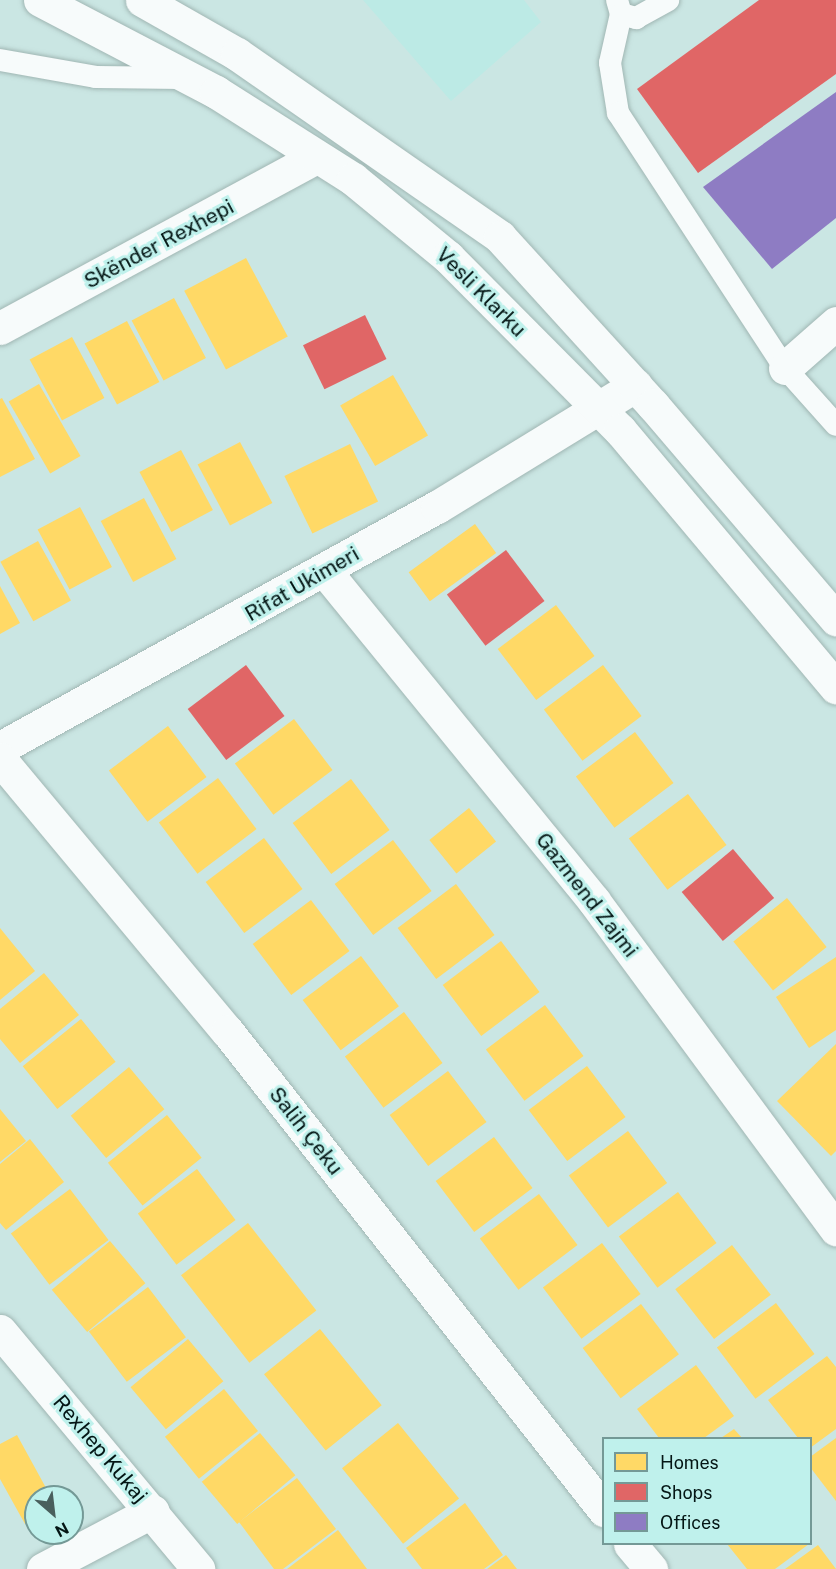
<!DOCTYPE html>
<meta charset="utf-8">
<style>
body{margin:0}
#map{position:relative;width:836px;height:1569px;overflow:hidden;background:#cae6e3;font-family:"Public Sans",sans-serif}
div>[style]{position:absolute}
.built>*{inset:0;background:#bceae5}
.homes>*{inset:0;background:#ffd966;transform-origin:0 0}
.shops>*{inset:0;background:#e06666;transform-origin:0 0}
.offices>*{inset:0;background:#8e7cc3}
.roads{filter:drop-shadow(0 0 2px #a0b6b3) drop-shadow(0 0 2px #a0b6b3)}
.lane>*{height:22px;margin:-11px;padding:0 11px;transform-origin:11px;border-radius:11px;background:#f7fbfb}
.street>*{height:33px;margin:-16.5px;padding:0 16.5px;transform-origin:16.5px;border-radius:16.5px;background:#f7fbfb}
.secondary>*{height:33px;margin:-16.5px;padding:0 16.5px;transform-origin:16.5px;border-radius:16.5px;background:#f7fbfb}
span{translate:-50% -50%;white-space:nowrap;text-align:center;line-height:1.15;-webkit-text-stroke:6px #bff1ec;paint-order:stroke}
.street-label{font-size:21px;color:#041615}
.legend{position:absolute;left:602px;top:1437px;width:210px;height:108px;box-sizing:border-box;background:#bff1ec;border:2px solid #749996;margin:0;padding:8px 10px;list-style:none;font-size:18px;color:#041615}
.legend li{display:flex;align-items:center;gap:12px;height:30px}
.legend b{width:30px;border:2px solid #749996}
.north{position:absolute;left:24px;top:1485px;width:60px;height:60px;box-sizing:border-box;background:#bff1ec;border:2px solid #749996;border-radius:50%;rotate:152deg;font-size:16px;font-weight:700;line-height:24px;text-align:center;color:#041615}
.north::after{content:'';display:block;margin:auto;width:21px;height:27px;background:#495f5d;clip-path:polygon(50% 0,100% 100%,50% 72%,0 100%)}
</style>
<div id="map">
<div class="built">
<div style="clip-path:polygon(363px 0,524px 0,541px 22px,451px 101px)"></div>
</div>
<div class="homes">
<div style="left:246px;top:258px;width:89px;height:70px;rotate:62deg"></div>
<div style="left:174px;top:298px;width:68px;height:48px;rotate:62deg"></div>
<div style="left:127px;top:321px;width:69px;height:48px;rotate:62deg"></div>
<div style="left:72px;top:337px;width:69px;height:48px;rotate:62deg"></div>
<div style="left:393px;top:375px;width:70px;height:61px;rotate:60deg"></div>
<div style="left:39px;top:384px;width:83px;height:35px;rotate:60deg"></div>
<div style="clip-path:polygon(2px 398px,35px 459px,0 477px,0 399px)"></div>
<div style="left:240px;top:442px;width:69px;height:48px;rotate:62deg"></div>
<div style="left:350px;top:444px;width:64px;height:73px;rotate:64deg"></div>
<div style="left:181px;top:450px;width:68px;height:47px;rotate:62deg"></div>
<div style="left:144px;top:498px;width:69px;height:49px;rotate:62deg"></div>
<div style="left:80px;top:507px;width:68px;height:48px;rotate:62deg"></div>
<div style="left:475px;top:524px;width:36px;height:82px;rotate:54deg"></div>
<div style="left:38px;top:541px;width:68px;height:43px;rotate:61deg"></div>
<div style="clip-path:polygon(0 586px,20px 623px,0 634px)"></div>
<div style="left:556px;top:605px;width:64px;height:73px;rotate:53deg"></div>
<div style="left:603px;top:665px;width:64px;height:74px;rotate:53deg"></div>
<div style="left:294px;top:719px;width:64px;height:74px;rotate:53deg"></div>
<div style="left:168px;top:726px;width:64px;height:74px;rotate:53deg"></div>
<div style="left:635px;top:732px;width:64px;height:74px;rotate:53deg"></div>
<div style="left:218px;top:778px;width:64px;height:74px;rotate:53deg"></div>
<div style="left:351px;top:779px;width:64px;height:73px;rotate:53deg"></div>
<div style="left:688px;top:794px;width:64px;height:74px;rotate:53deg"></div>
<div style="left:469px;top:808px;width:43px;height:51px;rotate:51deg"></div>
<div style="left:264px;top:838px;width:64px;height:73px;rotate:53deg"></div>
<div style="left:393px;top:840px;width:64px;height:73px;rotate:53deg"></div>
<div style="left:456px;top:884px;width:64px;height:73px;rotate:53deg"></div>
<div style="left:787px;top:898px;width:63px;height:69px;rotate:51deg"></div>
<div style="left:311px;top:900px;width:64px;height:73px;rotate:53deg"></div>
<div style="clip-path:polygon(0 928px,35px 971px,0 1000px)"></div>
<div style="left:501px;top:941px;width:64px;height:73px;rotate:53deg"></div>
<div style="left:361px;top:956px;width:63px;height:73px;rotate:53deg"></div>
<div style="clip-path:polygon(836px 957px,836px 1030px,809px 1048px,776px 997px)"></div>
<div style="clip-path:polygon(44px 973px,79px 1015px,20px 1063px,0 1039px,0 1009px)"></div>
<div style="left:545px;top:1005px;width:64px;height:74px;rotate:53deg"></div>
<div style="left:404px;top:1012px;width:64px;height:74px;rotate:53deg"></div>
<div style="left:81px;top:1019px;width:55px;height:75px;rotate:51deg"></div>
<div style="clip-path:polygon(836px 1044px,836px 1151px,831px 1156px,777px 1101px)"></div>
<div style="left:587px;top:1066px;width:64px;height:73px;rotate:53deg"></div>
<div style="left:129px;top:1067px;width:55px;height:76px;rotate:50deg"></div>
<div style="left:448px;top:1071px;width:64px;height:73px;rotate:53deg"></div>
<div style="clip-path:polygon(0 1109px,26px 1141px,0 1162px)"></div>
<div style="left:167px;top:1115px;width:55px;height:76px;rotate:51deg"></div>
<div style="left:628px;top:1131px;width:65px;height:74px;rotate:53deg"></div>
<div style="left:494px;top:1137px;width:64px;height:73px;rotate:53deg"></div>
<div style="clip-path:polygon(30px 1139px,64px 1182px,6px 1230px,0 1223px,0 1164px)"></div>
<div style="left:197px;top:1169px;width:64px;height:74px;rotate:53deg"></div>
<div style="left:70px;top:1189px;width:64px;height:74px;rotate:53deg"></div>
<div style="left:678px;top:1192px;width:64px;height:74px;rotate:53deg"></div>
<div style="left:539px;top:1194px;width:64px;height:74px;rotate:53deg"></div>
<div style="left:248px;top:1223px;width:111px;height:85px;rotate:52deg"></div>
<div style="left:110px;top:1241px;width:55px;height:76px;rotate:50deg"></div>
<div style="left:602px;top:1243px;width:64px;height:74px;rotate:53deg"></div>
<div style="left:732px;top:1245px;width:63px;height:72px;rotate:52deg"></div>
<div style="left:148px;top:1287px;width:63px;height:74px;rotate:53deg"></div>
<div style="left:776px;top:1303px;width:64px;height:74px;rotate:53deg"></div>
<div style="left:641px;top:1304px;width:63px;height:73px;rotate:53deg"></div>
<div style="left:320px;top:1329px;width:98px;height:72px;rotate:51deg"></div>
<div style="left:188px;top:1339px;width:55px;height:75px;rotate:50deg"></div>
<div style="clip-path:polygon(827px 1356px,836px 1367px,836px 1429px,810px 1448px,810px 1438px,798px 1438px,768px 1400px)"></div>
<div style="clip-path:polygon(696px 1365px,734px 1416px,704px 1438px,659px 1438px,637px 1409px)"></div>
<div style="left:224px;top:1389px;width:54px;height:76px;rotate:51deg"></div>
<div style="left:398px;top:1423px;width:97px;height:72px;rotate:51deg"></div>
<div style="clip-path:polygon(734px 1429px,742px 1438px,721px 1438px)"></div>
<div style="left:260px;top:1433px;width:55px;height:76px;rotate:50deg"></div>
<div style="clip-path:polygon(17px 1435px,51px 1497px,36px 1497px,36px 1519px,25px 1524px,0 1479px,0 1444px)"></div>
<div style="clip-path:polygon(836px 1438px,836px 1501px,810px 1467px,810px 1457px)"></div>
<div style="clip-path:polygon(297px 1478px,336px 1529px,283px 1569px,274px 1569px,239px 1522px)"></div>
<div style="clip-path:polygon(465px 1503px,503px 1555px,484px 1569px,422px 1569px,406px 1548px)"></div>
<div style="clip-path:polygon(338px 1530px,367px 1569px,287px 1569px)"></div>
<div style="clip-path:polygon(727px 1544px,809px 1544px,775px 1569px,747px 1569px)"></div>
<div style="clip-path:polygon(818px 1545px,836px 1569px,785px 1569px)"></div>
<div style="clip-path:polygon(506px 1555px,517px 1569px,487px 1569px)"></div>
</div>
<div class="shops">
<div style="clip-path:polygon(759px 0,836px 0,836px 74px,698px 173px,637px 89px)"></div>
<div style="left:365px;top:315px;width:49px;height:69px;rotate:64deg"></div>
<div style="left:506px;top:550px;width:64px;height:74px;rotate:53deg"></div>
<div style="left:246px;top:665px;width:64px;height:73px;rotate:53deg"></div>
<div style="left:733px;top:849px;width:64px;height:67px;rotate:50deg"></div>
</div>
<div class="offices">
<div style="clip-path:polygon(836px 92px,836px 218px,772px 269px,703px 187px)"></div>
</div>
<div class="roads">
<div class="lane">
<div style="left:617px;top:0;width:15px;rotate:74deg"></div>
<div style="left:621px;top:14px;width:50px;rotate:102.7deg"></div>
<div style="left:610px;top:63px;width:51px;rotate:80.9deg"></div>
<div style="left:618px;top:113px;width:305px;rotate:56.8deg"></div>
<div style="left:785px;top:368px;width:76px;rotate:48.2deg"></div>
<div style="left:621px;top:14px;width:16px;rotate:15deg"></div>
<div style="left:636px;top:18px;width:37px;rotate:-29deg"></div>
<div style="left:0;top:60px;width:97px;rotate:10deg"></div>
<div style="left:96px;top:77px;width:87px;rotate:0.7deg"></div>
</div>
<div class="street">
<div style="left:0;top:328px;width:359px;rotate:-28.4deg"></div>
<div style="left:785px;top:368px;width:68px;rotate:-41.4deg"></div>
<div style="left:325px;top:571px;width:426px;rotate:50.8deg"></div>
<div style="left:594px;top:901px;width:408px;rotate:53.6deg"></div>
<div style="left:0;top:748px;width:499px;rotate:-28.9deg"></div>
<div style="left:437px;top:507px;width:233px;rotate:-31.5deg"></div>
<div style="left:0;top:759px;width:354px;rotate:50.2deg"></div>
<div style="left:227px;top:1031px;width:610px;rotate:51.8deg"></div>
<div style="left:0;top:1331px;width:310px;rotate:50.2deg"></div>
<div style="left:630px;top:1544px;width:33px;rotate:50deg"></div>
<div style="left:43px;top:1569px;width:124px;rotate:-27.8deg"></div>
</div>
<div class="secondary">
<div style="left:40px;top:0;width:199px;rotate:27.6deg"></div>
<div style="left:216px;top:92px;width:162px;rotate:32.4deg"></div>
<div style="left:353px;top:179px;width:123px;rotate:39.4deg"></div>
<div style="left:448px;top:257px;width:244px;rotate:45.2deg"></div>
<div style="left:620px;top:430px;width:336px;rotate:50deg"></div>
<div style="left:142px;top:0;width:109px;rotate:29.6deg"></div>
<div style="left:237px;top:54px;width:320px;rotate:34.8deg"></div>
<div style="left:500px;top:237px;width:227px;rotate:47.7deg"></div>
<div style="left:653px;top:405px;width:282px;rotate:49.5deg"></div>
</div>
</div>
<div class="street-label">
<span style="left:159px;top:244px;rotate:-28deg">Skënder Rexhepi</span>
<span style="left:481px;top:292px;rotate:45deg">Vesli Klarku</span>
<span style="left:302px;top:584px;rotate:-30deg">Rifat Ukimeri</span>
<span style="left:587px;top:895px;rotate:52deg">Gazmend Zajmi</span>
<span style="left:306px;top:1131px;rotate:52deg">Salih Çeku</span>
<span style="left:100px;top:1449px;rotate:50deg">Rexhep Kukaj</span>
</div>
<ul class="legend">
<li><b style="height:16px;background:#ffd966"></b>Homes</li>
<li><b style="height:16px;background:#e06666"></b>Shops</li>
<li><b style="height:16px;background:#8e7cc3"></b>Offices</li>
</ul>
<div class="north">N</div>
</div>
